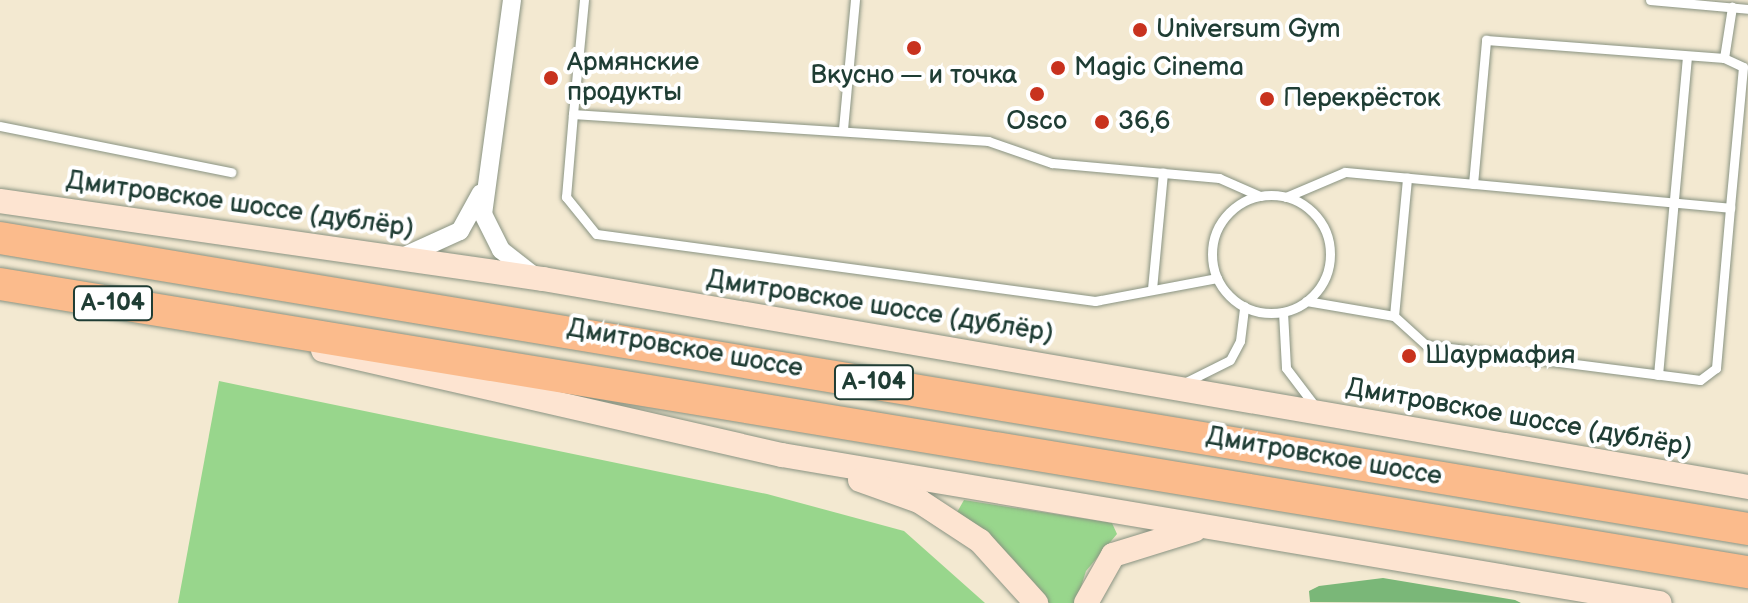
<!DOCTYPE html>
<meta charset="utf-8">
<style>
body{margin:0}
#map{position:relative;width:1748px;height:603px;overflow:hidden;background:#f3e9d1;font-family:"Balsamiq Sans",sans-serif}
div>[style]{position:absolute}
.green>*{inset:0;background:#98d68c}
.forest>*{inset:0;background:#7ab778}
.roads{filter:drop-shadow(0 0 2px #899382) drop-shadow(0 0 2px #899382)}
.lane>*{height:9px;margin:-4.5px;padding:0 4.5px;transform-origin:4.5px;border-radius:4.5px;background:#fff}
.lane>.ring{margin:-4.5px;padding:0;box-sizing:content-box;background:none;border:9px solid #fff;border-radius:50%}
.street>*{height:18px;margin:-9px;padding:0 9px;transform-origin:9px;border-radius:9px;background:#fff}
.secondary>*{height:24px;margin:-12px;padding:0 12px;transform-origin:12px;border-radius:12px;background:#fde4d1}
.highway>*{height:32px;margin:-16px;padding:0 16px;transform-origin:16px;border-radius:16px;background:#fbbb8c}
.dots>*{width:22px;height:22px;translate:-50% -50%;box-sizing:border-box;border:4px solid #fff;border-radius:50%}
span{translate:-50% -50%;white-space:nowrap;text-align:center;line-height:1.15;-webkit-text-stroke:8px #fff;paint-order:stroke}
.shield-label span{padding:2px 6px;background:#fff;border:2px solid;border-radius:6px;-webkit-text-stroke-width:0}
.shield-label{font-size:24px;color:#1f3d34;font-weight:700}
.poi-label{font-size:26px;color:#1f3d34}
.left{translate:0 -50%;text-align:left}
.street-label{font-size:26px;color:#1f3d34}
</style>
<div id="map">
<div class="green">
<div style="clip-path:polygon(219px 381px,767px 494px,904px 531px,985px 603px,178px 603px)"></div>
<div style="clip-path:polygon(964px 500px,1112px 523px,1117px 534px,1086px 571px,1076px 603px,1049px 603px,1012px 558px,956px 514px)"></div>
</div>
<div class="forest">
<div style="clip-path:polygon(1383px 578px,1515px 600px,1521px 603px,1310px 602px,1309px 591px,1319px 586px)"></div>
</div>
<div class="roads">
<div class="lane">
<div style="left:1650px;top:0;width:98px;rotate:5.2deg"></div>
<div style="left:1724px;top:58px;width:21px;rotate:25deg"></div>
<div style="left:1743px;top:67px;width:142px;rotate:95.3deg"></div>
<div style="left:573px;top:114px;width:115px;rotate:-84.5deg"></div>
<div style="left:0;top:126px;width:236px;rotate:11.3deg"></div>
<div style="left:843px;top:129px;width:130px;rotate:-84.7deg"></div>
<div style="left:1473px;top:184px;width:145px;rotate:-84.8deg"></div>
<div style="left:1486px;top:40px;width:239px;rotate:4.3deg"></div>
<div style="left:1724px;top:58px;width:52px;rotate:-81.1deg"></div>
<div class="ring" style="left:1212px;top:195px;width:109px;height:109px"></div>
<div style="left:1286px;top:197px;width:64px;rotate:-23deg"></div>
<div style="left:1345px;top:172px;width:387px;rotate:5.3deg"></div>
<div style="left:1730px;top:208px;width:161px;rotate:95deg"></div>
<div style="left:1716px;top:368px;width:20px;rotate:143deg"></div>
<div style="left:1700px;top:380px;width:276px;rotate:-172.7deg"></div>
<div style="left:1426px;top:345px;width:43px;rotate:-137.8deg"></div>
<div style="left:1394px;top:316px;width:89px;rotate:-170.3deg"></div>
<div style="left:1217px;top:278px;width:124px;rotate:169.3deg"></div>
<div style="left:1095px;top:301px;width:503px;rotate:-172.35deg"></div>
<div style="left:596px;top:234px;width:48px;rotate:-129deg"></div>
<div style="left:566px;top:197px;width:83px;rotate:-85.2deg"></div>
<div style="left:573px;top:114px;width:416px;rotate:3.7deg"></div>
<div style="left:988px;top:141px;width:68px;rotate:19deg"></div>
<div style="left:1052px;top:163px;width:168px;rotate:5.1deg"></div>
<div style="left:1219px;top:178px;width:45px;rotate:23.7deg"></div>
<div style="left:1152px;top:289px;width:117px;rotate:-84.6deg"></div>
<div style="left:1283px;top:312px;width:56px;rotate:86.9deg"></div>
<div style="left:1286px;top:368px;width:48px;rotate:52.7deg"></div>
<div style="left:1394px;top:316px;width:139px;rotate:-84.6deg"></div>
<div style="left:1658px;top:375px;width:317px;rotate:-84.8deg"></div>
<div style="left:1184px;top:383px;width:51px;rotate:-26.6deg"></div>
<div style="left:1230px;top:360px;width:21px;rotate:-62deg"></div>
<div style="left:1240px;top:341px;width:35px;rotate:-83deg"></div>
</div>
<div class="street">
<div style="left:512px;top:0;width:216px;rotate:97.7deg"></div>
<div style="left:483px;top:214px;width:40px;rotate:63.4deg"></div>
<div style="left:501px;top:250px;width:39px;rotate:38deg"></div>
<div style="left:407px;top:255px;width:58px;rotate:-24.4deg"></div>
<div style="left:460px;top:231px;width:43px;rotate:-61.1deg"></div>
</div>
<div class="secondary">
<div style="left:0;top:201px;width:549px;rotate:8.17deg"></div>
<div style="left:543px;top:279px;width:1223px;rotate:9.79deg"></div>
<div style="left:323px;top:350px;width:471px;rotate:12.9deg"></div>
<div style="left:782px;top:455px;width:890px;rotate:9.57deg"></div>
<div style="left:860px;top:480px;width:63px;rotate:19.6deg"></div>
<div style="left:919px;top:501px;width:73px;rotate:33.3deg"></div>
<div style="left:980px;top:541px;width:84px;rotate:47.9deg"></div>
<div style="left:1086px;top:603px;width:55px;rotate:-60.6deg"></div>
<div style="left:1113px;top:555px;width:85px;rotate:-17.2deg"></div>
</div>
<div class="highway">
<div style="left:0;top:238px;width:1772px;rotate:9.45deg"></div>
<div style="left:0;top:284px;width:1772px;rotate:9.36deg"></div>
</div>
</div>
<div class="dots">
<div style="left:1140px;top:30px;background:#c8321e"></div>
<div style="left:914px;top:48px;background:#c8321e"></div>
<div style="left:1058px;top:68px;background:#c8321e"></div>
<div style="left:551px;top:78px;background:#c8321e"></div>
<div style="left:1037px;top:94px;background:#c8321e"></div>
<div style="left:1267px;top:99px;background:#c8321e"></div>
<div style="left:1102px;top:122px;background:#c8321e"></div>
<div style="left:1409px;top:356px;background:#c8321e"></div>
</div>
<div class="shield-label">
<span style="left:113px;top:303px">А-104</span>
<span style="left:874px;top:382px">А-104</span>
</div>
<div class="poi-label">
<span class="left" style="left:1156px;top:30px">Universum Gym</span>
<span class="left" style="left:567px;top:78px">Армянские<br>продукты</span>
<span class="left" style="left:1074px;top:68px">Magic Cinema</span>
<span style="left:914px;top:76px">Вкусно — и точка</span>
<span class="left" style="left:1283px;top:99px">Перекрёсток</span>
<span style="left:1037px;top:122px">Osco</span>
<span class="left" style="left:1118px;top:122px">36,6</span>
<span class="left" style="left:1425px;top:356px">Шаурмафия</span>
</div>
<div class="street-label">
<span style="left:240px;top:205px;rotate:8deg">Дмитровское шоссе (дублёр)</span>
<span style="left:880px;top:307px;rotate:9deg">Дмитровское шоссе (дублёр)</span>
<span style="left:685px;top:349px;rotate:10deg">Дмитровское шоссе</span>
<span style="left:1519px;top:418px;rotate:10deg">Дмитровское шоссе (дублёр)</span>
<span style="left:1324px;top:457px;rotate:10deg">Дмитровское шоссе</span>
</div>
</div>
